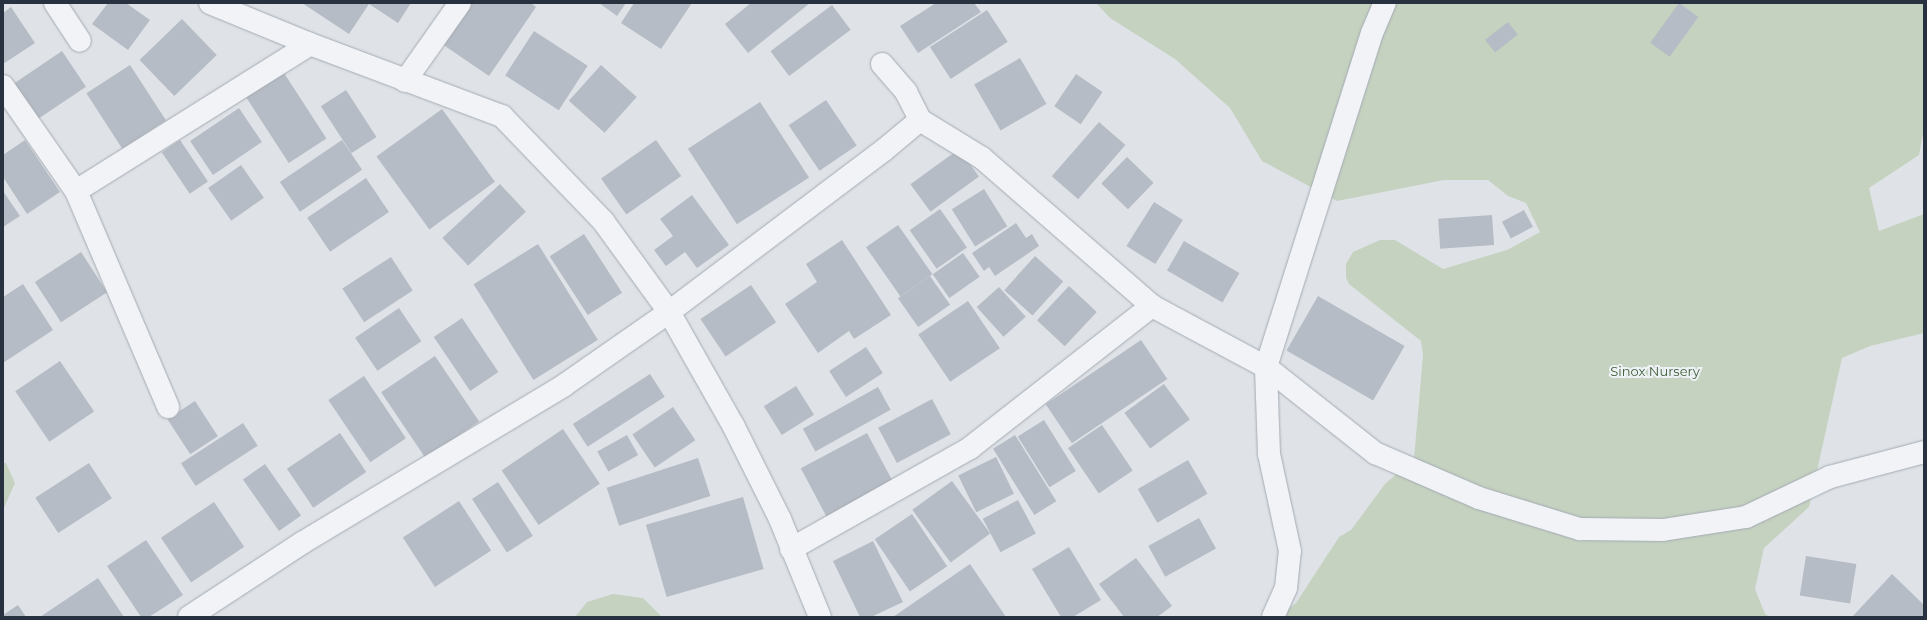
<!DOCTYPE html>
<style>
body{margin:0}
#map{position:relative;width:1927px;height:620px;overflow:hidden;background:#dfe3e8;font-family:Montserrat,sans-serif}
div>[style]{position:absolute}
.green>*{inset:0;background:#c5d2c0}
.building>*{inset:0;background:#b6bcc5;transform-origin:0 0}
.roads{filter:drop-shadow(0 0 1px #a4aab2) drop-shadow(0 0 1px #a4aab2)}
.minor>*{height:22px;margin:-11px;padding:0 11px;transform-origin:11px;border-radius:11px;background:#f1f3f7}
.tertiary>*{height:22px;margin:-11px;padding:0 11px;transform-origin:11px;border-radius:11px;background:#f1f3f7}
span{translate:-50% -50%;white-space:nowrap;text-align:center;line-height:1.15;-webkit-text-stroke:4px #eef2f6;paint-order:stroke}
.park-label{font-size:13px;color:#3d5b35}
.frame{position:absolute;inset:0;border:4px solid #28313f;pointer-events:none}
</style>
<div id="map">
<div class="green">
<div style="clip-path:polygon(1096px 3px,1924px 3px,1924px 128px,1919px 155px,1869px 188px,1879px 231px,1924px 214px,1924px 333px,1870px 346px,1842px 358px,1809px 507px,1764px 548px,1755px 589px,1765px 614px,1770px 617px,1278px 617px,1296px 603px,1339px 537px,1351px 530px,1385px 484px,1414px 459px,1423px 355px,1421px 341px,1349px 284px,1346px 278px,1346px 264px,1353px 252px,1380px 240px,1395px 240px,1443px 269px,1507px 250px,1540px 232px,1526px 203px,1508px 196px,1488px 180px,1444px 180px,1337px 201px,1262px 161px,1230px 108px,1175px 59px,1110px 18px)"></div>
<div style="clip-path:polygon(3px 463px,6px 463px,15px 483px,3px 510px)"></div>
<div style="clip-path:polygon(613px 594px,643px 598px,662px 617px,575px 617px,587px 602px)"></div>
</div>
<div class="building">
<div style="clip-path:polygon(108px 3px,126px 3px,150px 20px,128px 50px,92px 24px)"></div>
<div style="clip-path:polygon(302px 3px,411px 3px,398px 23px,369px 4px,349px 34px)"></div>
<div style="clip-path:polygon(471px 3px,531px 3px,536px 7px,489px 76px,442px 44px)"></div>
<div style="clip-path:polygon(599px 3px,626px 3px,617px 16px)"></div>
<div style="clip-path:polygon(634px 3px,692px 3px,661px 49px,621px 23px)"></div>
<div style="clip-path:polygon(751px 3px,810px 3px,748px 53px,725px 24px)"></div>
<div style="clip-path:polygon(936px 3px,974px 3px,981px 12px,918px 53px,900px 26px)"></div>
<div style="left:1679px;top:3px;width:24px;height:49px;rotate:36deg"></div>
<div style="left:832px;top:5px;width:31px;height:77px;rotate:53deg"></div>
<div style="clip-path:polygon(11px 7px,35px 43px,3px 64px,3px 13px)"></div>
<div style="left:987px;top:10px;width:38px;height:68px;rotate:57deg"></div>
<div style="left:182px;top:19px;width:50px;height:59px;rotate:46deg"></div>
<div style="left:1508px;top:22px;width:16px;height:29px;rotate:52deg"></div>
<div style="left:534px;top:31px;width:64px;height:53px;rotate:33deg"></div>
<div style="left:62px;top:51px;width:43px;height:58px;rotate:56deg"></div>
<div style="left:1020px;top:58px;width:53px;height:53px;rotate:60deg"></div>
<div style="left:130px;top:65px;width:66px;height:52px;rotate:57deg"></div>
<div style="left:601px;top:65px;width:48px;height:48px;rotate:42deg"></div>
<div style="left:284px;top:73px;width:78px;height:45px;rotate:57deg"></div>
<div style="left:1076px;top:74px;width:32px;height:39px;rotate:34deg"></div>
<div style="left:346px;top:90px;width:56px;height:30px;rotate:57deg"></div>
<div style="left:826px;top:100px;width:55px;height:45px;rotate:56deg"></div>
<div style="left:760px;top:102px;width:90px;height:86px;rotate:57deg"></div>
<div style="left:239px;top:108px;width:41px;height:59px;rotate:56deg"></div>
<div style="left:442px;top:109px;width:90px;height:81px;rotate:54deg"></div>
<div style="left:1099px;top:122px;width:35px;height:72px;rotate:41deg"></div>
<div style="clip-path:polygon(25px 140px,60px 192px,27px 214px,3px 177px,3px 155px)"></div>
<div style="left:180px;top:140px;width:50px;height:22px;rotate:56deg"></div>
<div style="left:342px;top:140px;width:36px;height:75px;rotate:56deg"></div>
<div style="left:656px;top:140px;width:44px;height:67px;rotate:55deg"></div>
<div style="left:959px;top:149px;width:34px;height:60px;rotate:54deg"></div>
<div style="left:1127px;top:157px;width:37px;height:37px;rotate:44deg"></div>
<div style="left:241px;top:165px;width:40px;height:40px;rotate:55deg"></div>
<div style="left:366px;top:178px;width:41px;height:71px;rotate:56deg"></div>
<div style="left:500px;top:184px;width:38px;height:79px;rotate:47deg"></div>
<div style="left:984px;top:189px;width:44px;height:38px;rotate:58deg"></div>
<div style="clip-path:polygon(3px 191px,20px 216px,3px 227px)"></div>
<div style="clip-path:polygon(692px 195px,729px 245px,697px 268px,685px 252px,666px 266px,654px 250px,673px 236px,660px 219px)"></div>
<div style="left:1154px;top:202px;width:34px;height:52px;rotate:32deg"></div>
<div style="left:940px;top:209px;width:47px;height:37px;rotate:55deg"></div>
<div style="left:1524px;top:210px;width:19px;height:25px;rotate:62deg"></div>
<div style="left:1492px;top:215px;width:30px;height:54px;rotate:86deg"></div>
<div style="clip-path:polygon(1016px 223px,1026px 238px,1032px 234px,1039px 246px,995px 276px,989px 267px,984px 271px,972px 253px)"></div>
<div style="left:898px;top:225px;width:60px;height:39px;rotate:55deg"></div>
<div style="left:584px;top:234px;width:70px;height:41px;rotate:57deg"></div>
<div style="clip-path:polygon(842px 240px,891px 315px,854px 339px,849px 331px,818px 353px,785px 304px,817px 282px,806px 264px)"></div>
<div style="left:1184px;top:241px;width:64px;height:34px;rotate:30deg"></div>
<div style="left:538px;top:244px;width:113px;height:76px;rotate:58deg"></div>
<div style="left:81px;top:252px;width:48px;height:55px;rotate:57deg"></div>
<div style="left:963px;top:253px;width:29px;height:37px;rotate:55deg"></div>
<div style="left:1035px;top:256px;width:38px;height:46px;rotate:42deg"></div>
<div style="left:391px;top:257px;width:40px;height:58px;rotate:57deg"></div>
<div style="left:930px;top:276px;width:35px;height:39px;rotate:55deg"></div>
<div style="clip-path:polygon(23px 284px,53px 330px,3px 363px,3px 297px)"></div>
<div style="left:751px;top:285px;width:45px;height:61px;rotate:56deg"></div>
<div style="left:1069px;top:286px;width:38px;height:47px;rotate:43deg"></div>
<div style="left:999px;top:287px;width:40px;height:30px;rotate:48deg"></div>
<div style="left:1318px;top:296px;width:100px;height:63px;rotate:30deg"></div>
<div style="left:968px;top:301px;width:57px;height:60px;rotate:56deg"></div>
<div style="left:399px;top:308px;width:40px;height:53px;rotate:56deg"></div>
<div style="left:462px;top:318px;width:65px;height:34px;rotate:56deg"></div>
<div style="left:1141px;top:340px;width:47px;height:115px;rotate:56deg"></div>
<div style="left:866px;top:347px;width:31px;height:44px;rotate:57deg"></div>
<div style="left:435px;top:356px;width:79px;height:65px;rotate:56deg"></div>
<div style="left:60px;top:361px;width:61px;height:54px;rotate:56deg"></div>
<div style="left:650px;top:374px;width:27px;height:92px;rotate:57deg"></div>
<div style="left:364px;top:376px;width:75px;height:43px;rotate:56deg"></div>
<div style="left:1164px;top:384px;width:44px;height:49px;rotate:54deg"></div>
<div style="left:796px;top:386px;width:34px;height:38px;rotate:58deg"></div>
<div style="left:878px;top:387px;width:26px;height:86px;rotate:61deg"></div>
<div style="left:932px;top:399px;width:40px;height:61px;rotate:62deg"></div>
<div style="left:195px;top:401px;width:42px;height:33px;rotate:57deg"></div>
<div style="left:673px;top:407px;width:40px;height:49px;rotate:56deg"></div>
<div style="left:1044px;top:420px;width:60px;height:31px;rotate:58deg"></div>
<div style="left:243px;top:423px;width:27px;height:74px;rotate:57deg"></div>
<div style="left:1102px;top:425px;width:55px;height:41px;rotate:56deg"></div>
<div style="left:563px;top:429px;width:66px;height:74px;rotate:56deg"></div>
<div style="left:340px;top:433px;width:47px;height:64px;rotate:56deg"></div>
<div style="left:867px;top:433px;width:55px;height:75px;rotate:62deg"></div>
<div style="left:627px;top:435px;width:23px;height:34px;rotate:61deg"></div>
<div style="left:1015px;top:435px;width:78px;height:26px;rotate:58deg"></div>
<div style="left:996px;top:457px;width:41px;height:42px;rotate:64deg"></div>
<div style="left:698px;top:458px;width:40px;height:96px;rotate:72deg"></div>
<div style="left:1188px;top:460px;width:39px;height:58px;rotate:60deg"></div>
<div style="left:89px;top:463px;width:42px;height:64px;rotate:57deg"></div>
<div style="left:265px;top:464px;width:63px;height:27px;rotate:55deg"></div>
<div style="left:952px;top:481px;width:65px;height:49px;rotate:54deg"></div>
<div style="left:498px;top:482px;width:64px;height:31px;rotate:57deg"></div>
<div style="left:743px;top:497px;width:75px;height:101px;rotate:74deg"></div>
<div style="left:1018px;top:500px;width:38px;height:40px;rotate:62deg"></div>
<div style="left:459px;top:501px;width:59px;height:67px;rotate:57deg"></div>
<div style="left:214px;top:502px;width:54px;height:64px;rotate:56deg"></div>
<div style="left:912px;top:514px;width:63px;height:45px;rotate:56deg"></div>
<div style="left:1199px;top:518px;width:35px;height:58px;rotate:61deg"></div>
<div style="clip-path:polygon(146px 540px,183px 595px,149px 617px,141px 617px,107px 566px)"></div>
<div style="clip-path:polygon(873px 541px,903px 602px,871px 617px,860px 617px,833px 561px)"></div>
<div style="clip-path:polygon(1069px 547px,1101px 600px,1073px 617px,1061px 617px,1032px 569px)"></div>
<div style="left:1806px;top:556px;width:51px;height:40px;rotate:9deg"></div>
<div style="clip-path:polygon(1136px 558px,1172px 606px,1157px 617px,1124px 617px,1099px 584px)"></div>
<div style="clip-path:polygon(970px 564px,1006px 617px,893px 617px)"></div>
<div style="clip-path:polygon(1892px 574px,1924px 605px,1924px 617px,1852px 617px)"></div>
<div style="clip-path:polygon(98px 578px,124px 617px,40px 617px)"></div>
<div style="clip-path:polygon(18px 605px,26px 617px,3px 617px,3px 615px)"></div>
</div>
<div class="roads">
<div class="minor">
<div style="left:55px;top:3px;width:45px;rotate:56.7deg"></div>
<div style="left:882px;top:64px;width:37px;rotate:49deg"></div>
<div style="left:906px;top:92px;width:31px;rotate:63deg"></div>
<div style="left:405px;top:81px;width:95px;rotate:-54.8deg"></div>
<div style="left:3px;top:86px;width:128px;rotate:55.2deg"></div>
<div style="left:76px;top:191px;width:235px;rotate:66.9deg"></div>
<div style="left:76px;top:191px;width:276px;rotate:-32.1deg"></div>
<div style="left:1266px;top:367px;width:139px;rotate:38.3deg"></div>
<div style="left:1375px;top:453px;width:113px;rotate:23.4deg"></div>
<div style="left:1479px;top:498px;width:106px;rotate:17.1deg"></div>
<div style="left:1580px;top:529px;width:83px;rotate:0.7deg"></div>
<div style="left:1663px;top:530px;width:84px;rotate:-8.9deg"></div>
<div style="left:1746px;top:517px;width:93px;rotate:-25.5deg"></div>
<div style="left:1830px;top:477px;width:97px;rotate:-14.9deg"></div>
<div style="left:791px;top:549px;width:206px;rotate:-29.4deg"></div>
<div style="left:970px;top:448px;width:231px;rotate:-38deg"></div>
<div style="left:189px;top:617px;width:135px;rotate:-33.2deg"></div>
<div style="left:302px;top:543px;width:305px;rotate:-31deg"></div>
<div style="left:563px;top:386px;width:129px;rotate:-34.9deg"></div>
<div style="left:669px;top:312px;width:132px;rotate:60.5deg"></div>
<div style="left:734px;top:427px;width:103px;rotate:63.4deg"></div>
<div style="left:780px;top:519px;width:106px;rotate:67.8deg"></div>
</div>
<div class="tertiary">
<div style="left:210px;top:3px;width:108px;rotate:22.3deg"></div>
<div style="left:310px;top:44px;width:205px;rotate:20.6deg"></div>
<div style="left:502px;top:116px;width:146px;rotate:46.1deg"></div>
<div style="left:603px;top:221px;width:112px;rotate:54deg"></div>
<div style="left:669px;top:312px;width:269px;rotate:-37deg"></div>
<div style="left:884px;top:150px;width:47px;rotate:-39.8deg"></div>
<div style="left:920px;top:120px;width:73px;rotate:31.5deg"></div>
<div style="left:982px;top:158px;width:225px;rotate:41deg"></div>
<div style="left:1152px;top:306px;width:129px;rotate:28.2deg"></div>
<div style="left:1273px;top:617px;width:32px;rotate:-66deg"></div>
<div style="left:1286px;top:588px;width:37px;rotate:-84deg"></div>
<div style="left:1290px;top:551px;width:99px;rotate:-102.2deg"></div>
<div style="left:1269px;top:454px;width:87px;rotate:-92deg"></div>
<div style="left:1266px;top:367px;width:350px;rotate:-72.4deg"></div>
<div style="left:1372px;top:33px;width:33px;rotate:-67deg"></div>
</div>
</div>
<div class="park-label">
<span style="left:1655px;top:371px">Sinox Nursery</span>
</div>
<div class="frame"></div>
</div>
